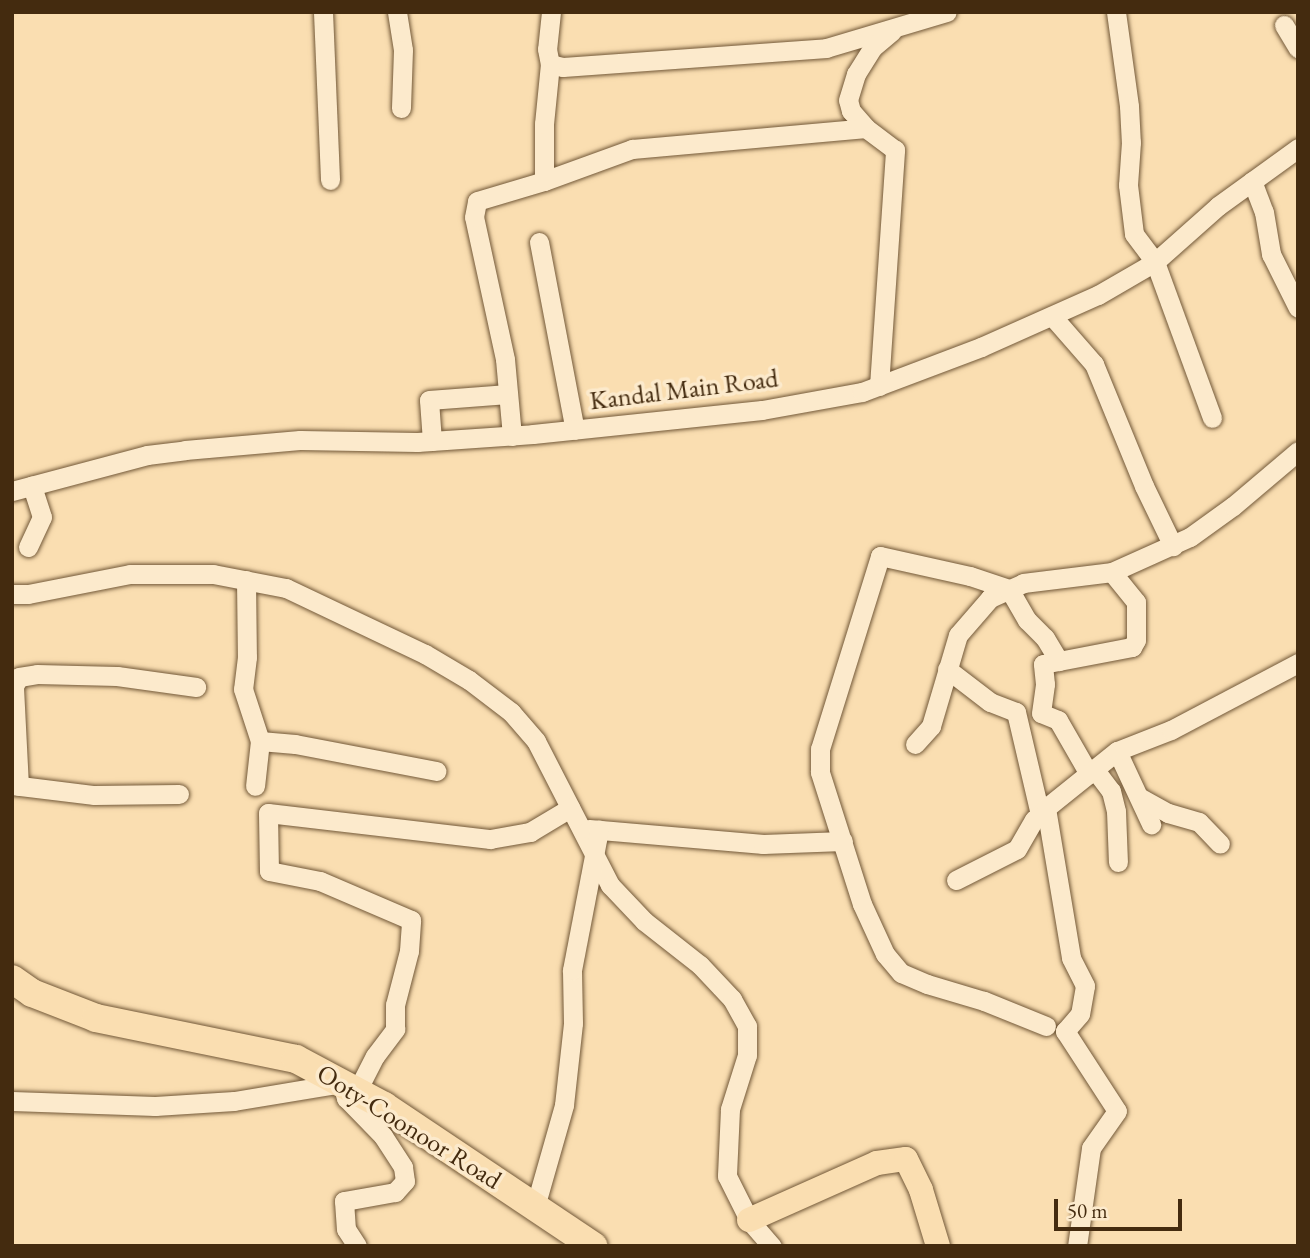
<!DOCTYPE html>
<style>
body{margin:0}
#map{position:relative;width:1310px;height:1258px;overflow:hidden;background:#fadeb1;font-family:"EB Garamond",serif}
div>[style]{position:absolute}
.roads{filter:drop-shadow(0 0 2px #725838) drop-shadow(0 0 2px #725838)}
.minor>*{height:19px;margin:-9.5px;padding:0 9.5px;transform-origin:9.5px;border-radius:9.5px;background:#fceacc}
.major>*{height:24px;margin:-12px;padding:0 12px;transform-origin:12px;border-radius:12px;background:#fadeb1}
.highway>*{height:28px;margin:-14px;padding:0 14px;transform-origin:14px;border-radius:14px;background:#fadeb1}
span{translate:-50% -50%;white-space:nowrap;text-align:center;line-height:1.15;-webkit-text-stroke:7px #fceacc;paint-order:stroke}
.street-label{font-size:26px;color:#442b0f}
.frame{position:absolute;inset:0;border:14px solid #442b0f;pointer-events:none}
.scale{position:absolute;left:1054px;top:1199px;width:128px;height:32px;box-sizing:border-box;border:4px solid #442b0f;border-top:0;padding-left:9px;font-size:21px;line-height:24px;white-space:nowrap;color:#442b0f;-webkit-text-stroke:5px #fceacc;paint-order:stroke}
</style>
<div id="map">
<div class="roads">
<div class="minor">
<div style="left:323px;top:12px;width:168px;rotate:87.6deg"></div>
<div style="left:397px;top:12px;width:38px;rotate:81deg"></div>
<div style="left:403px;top:50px;width:58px;rotate:92deg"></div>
<div style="left:551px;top:12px;width:37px;rotate:96deg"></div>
<div style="left:547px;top:49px;width:15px;rotate:79deg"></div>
<div style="left:550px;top:64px;width:13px;rotate:13deg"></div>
<div style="left:563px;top:67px;width:264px;rotate:-4.1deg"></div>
<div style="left:826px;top:48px;width:126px;rotate:-16.6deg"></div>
<div style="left:1116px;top:12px;width:95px;rotate:82.1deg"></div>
<div style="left:1129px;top:106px;width:36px;rotate:87deg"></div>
<div style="left:1131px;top:142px;width:43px;rotate:94deg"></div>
<div style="left:1128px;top:185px;width:49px;rotate:83deg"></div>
<div style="left:1134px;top:234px;width:35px;rotate:53deg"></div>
<div style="left:1155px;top:262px;width:166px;rotate:69.9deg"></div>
<div style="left:1284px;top:25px;width:27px;rotate:59deg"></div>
<div style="left:544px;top:181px;width:94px;rotate:-20deg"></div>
<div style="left:632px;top:149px;width:235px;rotate:-5.1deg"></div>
<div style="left:1252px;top:181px;width:33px;rotate:69deg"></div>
<div style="left:1264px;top:212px;width:43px;rotate:80.5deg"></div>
<div style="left:1271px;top:254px;width:60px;rotate:63.4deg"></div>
<div style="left:539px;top:242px;width:191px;rotate:79.2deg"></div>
<div style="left:1052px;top:316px;width:64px;rotate:48.8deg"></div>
<div style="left:1094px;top:364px;width:132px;rotate:67.7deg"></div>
<div style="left:1144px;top:486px;width:67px;rotate:64.2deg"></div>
<div style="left:879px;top:386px;width:237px;rotate:-86.1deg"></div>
<div style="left:895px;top:150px;width:36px;rotate:-143deg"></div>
<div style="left:866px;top:128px;width:23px;rotate:-131deg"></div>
<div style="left:851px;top:111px;width:11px;rotate:-105deg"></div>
<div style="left:848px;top:100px;width:27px;rotate:-73deg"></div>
<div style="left:856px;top:74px;width:31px;rotate:-58deg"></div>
<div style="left:872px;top:48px;width:26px;rotate:-40deg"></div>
<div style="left:512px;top:436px;width:77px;rotate:-95.2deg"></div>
<div style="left:505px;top:359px;width:145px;rotate:-102.3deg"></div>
<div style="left:474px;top:217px;width:16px;rotate:-79deg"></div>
<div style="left:477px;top:201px;width:70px;rotate:-16.6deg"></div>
<div style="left:544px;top:181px;width:57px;rotate:-90deg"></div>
<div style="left:544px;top:124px;width:60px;rotate:-84.3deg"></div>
<div style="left:432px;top:441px;width:41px;rotate:-94.2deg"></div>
<div style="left:429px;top:400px;width:79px;rotate:-4.3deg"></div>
<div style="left:12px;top:491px;width:140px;rotate:-14.9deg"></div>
<div style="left:147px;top:455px;width:38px;rotate:-7deg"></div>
<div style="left:185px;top:450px;width:115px;rotate:-5deg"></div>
<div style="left:300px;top:440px;width:117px;rotate:1deg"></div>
<div style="left:417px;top:442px;width:116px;rotate:-3.9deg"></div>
<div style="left:533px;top:434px;width:230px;rotate:-6deg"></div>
<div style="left:762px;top:410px;width:102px;rotate:-10.2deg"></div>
<div style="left:862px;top:392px;width:127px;rotate:-20.7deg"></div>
<div style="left:981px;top:347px;width:128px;rotate:-24deg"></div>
<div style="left:1098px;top:295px;width:66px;rotate:-30.1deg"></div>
<div style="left:1155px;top:262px;width:84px;rotate:-41.6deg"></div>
<div style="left:1218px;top:206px;width:99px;rotate:-35.9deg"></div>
<div style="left:28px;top:547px;width:33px;rotate:-65deg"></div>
<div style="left:42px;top:517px;width:33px;rotate:-108deg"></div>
<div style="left:246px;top:580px;width:77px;rotate:89.3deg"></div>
<div style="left:247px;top:657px;width:32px;rotate:97deg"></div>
<div style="left:243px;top:689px;width:55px;rotate:71.9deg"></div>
<div style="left:260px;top:741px;width:45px;rotate:96.3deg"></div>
<div style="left:12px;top:594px;width:16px"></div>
<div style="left:28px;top:594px;width:104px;rotate:-11.1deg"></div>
<div style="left:130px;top:574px;width:83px"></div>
<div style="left:213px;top:574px;width:74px;rotate:10.9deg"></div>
<div style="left:286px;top:588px;width:154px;rotate:25.4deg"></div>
<div style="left:425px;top:654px;width:51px;rotate:30.6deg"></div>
<div style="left:469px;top:680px;width:53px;rotate:37.3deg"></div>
<div style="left:511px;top:712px;width:38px;rotate:49deg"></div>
<div style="left:536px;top:741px;width:162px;rotate:62.8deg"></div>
<div style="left:610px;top:885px;width:50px;rotate:46.6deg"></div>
<div style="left:644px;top:921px;width:71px;rotate:38.2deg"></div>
<div style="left:700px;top:965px;width:47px;rotate:46.7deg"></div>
<div style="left:732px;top:999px;width:31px;rotate:61deg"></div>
<div style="left:747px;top:1026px;width:29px;rotate:90deg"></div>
<div style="left:747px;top:1055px;width:57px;rotate:107.5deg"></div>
<div style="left:730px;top:1109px;width:67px;rotate:92.6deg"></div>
<div style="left:727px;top:1176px;width:49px;rotate:63.4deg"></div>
<div style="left:749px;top:1220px;width:35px;rotate:49deg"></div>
<div style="left:947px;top:669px;width:54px;rotate:37.5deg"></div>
<div style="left:990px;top:702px;width:28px;rotate:21deg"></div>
<div style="left:1016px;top:712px;width:105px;rotate:76.8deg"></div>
<div style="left:260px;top:741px;width:35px;rotate:5deg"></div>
<div style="left:295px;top:744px;width:144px;rotate:10.8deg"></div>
<div style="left:915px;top:744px;width:24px;rotate:-48deg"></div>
<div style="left:931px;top:726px;width:95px;rotate:-73.5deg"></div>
<div style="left:958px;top:635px;width:49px;rotate:-49.1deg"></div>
<div style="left:990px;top:598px;width:36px;rotate:-24deg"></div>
<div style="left:1023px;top:583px;width:90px;rotate:-7deg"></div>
<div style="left:1112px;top:572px;width:85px;rotate:-24.2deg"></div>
<div style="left:1190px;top:537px;width:53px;rotate:-35.8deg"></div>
<div style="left:1233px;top:506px;width:85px;rotate:-40.2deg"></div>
<div style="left:1117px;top:751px;width:81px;rotate:65deg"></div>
<div style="left:1095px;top:770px;width:26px;rotate:53deg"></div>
<div style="left:1111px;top:791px;width:21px;rotate:76deg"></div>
<div style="left:1116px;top:811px;width:51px;rotate:87.8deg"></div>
<div style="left:1089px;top:774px;width:62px;rotate:-119.9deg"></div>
<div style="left:1058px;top:720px;width:18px;rotate:-158deg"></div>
<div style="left:1041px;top:713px;width:29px;rotate:-82deg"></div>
<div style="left:1045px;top:684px;width:20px;rotate:-96deg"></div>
<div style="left:1043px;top:664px;width:91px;rotate:-10.8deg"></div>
<div style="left:1132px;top:647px;width:8px;rotate:-60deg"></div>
<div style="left:1136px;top:640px;width:38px;rotate:-90deg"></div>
<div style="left:1136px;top:602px;width:38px;rotate:-129deg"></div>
<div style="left:12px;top:785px;width:83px;rotate:7deg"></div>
<div style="left:94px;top:795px;width:85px;rotate:-0.7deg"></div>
<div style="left:19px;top:786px;width:100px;rotate:-92.9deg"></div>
<div style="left:14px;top:686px;width:10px;rotate:-61deg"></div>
<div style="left:19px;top:677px;width:18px;rotate:-9deg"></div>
<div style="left:37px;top:674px;width:80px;rotate:1.4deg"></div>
<div style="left:117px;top:676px;width:80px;rotate:7.9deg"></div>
<div style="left:1139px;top:797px;width:33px;rotate:29deg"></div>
<div style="left:1168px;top:813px;width:32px;rotate:16deg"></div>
<div style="left:1199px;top:822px;width:30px;rotate:46deg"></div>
<div style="left:1046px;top:808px;width:152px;rotate:80.5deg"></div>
<div style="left:1071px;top:958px;width:31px;rotate:63deg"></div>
<div style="left:1085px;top:986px;width:28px;rotate:100deg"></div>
<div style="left:1080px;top:1014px;width:23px;rotate:131deg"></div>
<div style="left:1065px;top:1031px;width:95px;rotate:57deg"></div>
<div style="left:1117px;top:1111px;width:45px;rotate:125.1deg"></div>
<div style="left:1091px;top:1148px;width:99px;rotate:98.1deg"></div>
<div style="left:589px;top:829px;width:175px;rotate:4.9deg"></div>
<div style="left:763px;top:844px;width:80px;rotate:-2.1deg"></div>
<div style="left:956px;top:880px;width:68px;rotate:-26.9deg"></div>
<div style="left:1017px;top:849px;width:34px;rotate:-60deg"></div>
<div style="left:1034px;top:820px;width:17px;rotate:-45deg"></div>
<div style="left:1046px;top:808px;width:91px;rotate:-38.8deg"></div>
<div style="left:1117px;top:751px;width:58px;rotate:-21.3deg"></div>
<div style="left:1171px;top:730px;width:144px;rotate:-27.8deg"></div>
<div style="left:1046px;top:1026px;width:67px;rotate:-158deg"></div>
<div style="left:984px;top:1001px;width:59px;rotate:-163.4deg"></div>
<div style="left:927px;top:984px;width:28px;rotate:-157deg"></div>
<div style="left:901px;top:973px;width:25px;rotate:-130deg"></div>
<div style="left:885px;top:954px;width:55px;rotate:-114.7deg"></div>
<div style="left:862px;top:904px;width:139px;rotate:-107.7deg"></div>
<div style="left:820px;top:772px;width:23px;rotate:-90deg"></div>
<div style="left:820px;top:749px;width:202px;rotate:-72.7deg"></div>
<div style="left:880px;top:556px;width:92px;rotate:12.5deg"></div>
<div style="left:970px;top:576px;width:41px;rotate:18.4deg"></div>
<div style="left:1009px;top:589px;width:36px;rotate:60deg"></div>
<div style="left:1027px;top:620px;width:25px;rotate:45deg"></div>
<div style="left:1045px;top:638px;width:27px;rotate:59deg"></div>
<div style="left:357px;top:1091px;width:39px;rotate:-63deg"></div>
<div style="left:375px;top:1056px;width:34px;rotate:-53deg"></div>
<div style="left:395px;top:1029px;width:24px;rotate:-90deg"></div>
<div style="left:395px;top:1005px;width:56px;rotate:-75.5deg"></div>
<div style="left:409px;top:951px;width:31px;rotate:-86deg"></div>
<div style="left:411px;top:920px;width:99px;rotate:-156.8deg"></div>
<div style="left:320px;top:881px;width:52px;rotate:-168.9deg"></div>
<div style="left:269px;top:871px;width:58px;rotate:-91deg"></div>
<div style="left:268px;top:813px;width:224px;rotate:6.7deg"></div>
<div style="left:490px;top:839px;width:41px;rotate:-9.9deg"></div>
<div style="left:530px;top:832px;width:47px;rotate:-31deg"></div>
<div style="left:12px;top:1101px;width:143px;rotate:2deg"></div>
<div style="left:155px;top:1106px;width:79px;rotate:-3.6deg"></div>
<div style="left:234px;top:1101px;width:109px;rotate:-9.5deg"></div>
<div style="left:342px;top:1083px;width:16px;rotate:75deg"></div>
<div style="left:346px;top:1098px;width:53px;rotate:45.8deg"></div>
<div style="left:383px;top:1136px;width:37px;rotate:57deg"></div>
<div style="left:403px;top:1167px;width:14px;rotate:82deg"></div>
<div style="left:405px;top:1181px;width:15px;rotate:132deg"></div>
<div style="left:395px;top:1192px;width:52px;rotate:170deg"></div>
<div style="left:344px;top:1201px;width:28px;rotate:86deg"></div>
<div style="left:346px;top:1229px;width:20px;rotate:57deg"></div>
<div style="left:535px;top:1207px;width:106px;rotate:-74.1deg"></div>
<div style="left:564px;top:1105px;width:82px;rotate:-83.7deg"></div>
<div style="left:573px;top:1023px;width:53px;rotate:-91.1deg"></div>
<div style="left:572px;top:970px;width:143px;rotate:-79.1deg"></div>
</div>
<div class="major">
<div style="left:749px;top:1220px;width:140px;rotate:-24deg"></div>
<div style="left:877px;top:1163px;width:29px;rotate:-8deg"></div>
<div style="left:906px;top:1159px;width:34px;rotate:64deg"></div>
<div style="left:921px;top:1190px;width:59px;rotate:73.1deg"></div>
</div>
<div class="highway">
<div style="left:12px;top:979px;width:24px;rotate:35deg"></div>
<div style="left:32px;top:993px;width:69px;rotate:21.3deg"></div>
<div style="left:96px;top:1018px;width:204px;rotate:11.6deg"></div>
<div style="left:296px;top:1059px;width:100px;rotate:28.1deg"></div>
<div style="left:384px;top:1106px;width:252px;rotate:33.8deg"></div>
</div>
</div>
<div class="street-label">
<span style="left:684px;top:390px;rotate:-7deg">Kandal Main Road</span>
<span style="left:409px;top:1127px;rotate:32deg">Ooty-Coonoor Road</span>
</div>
<div class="frame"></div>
<div class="scale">50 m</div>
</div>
